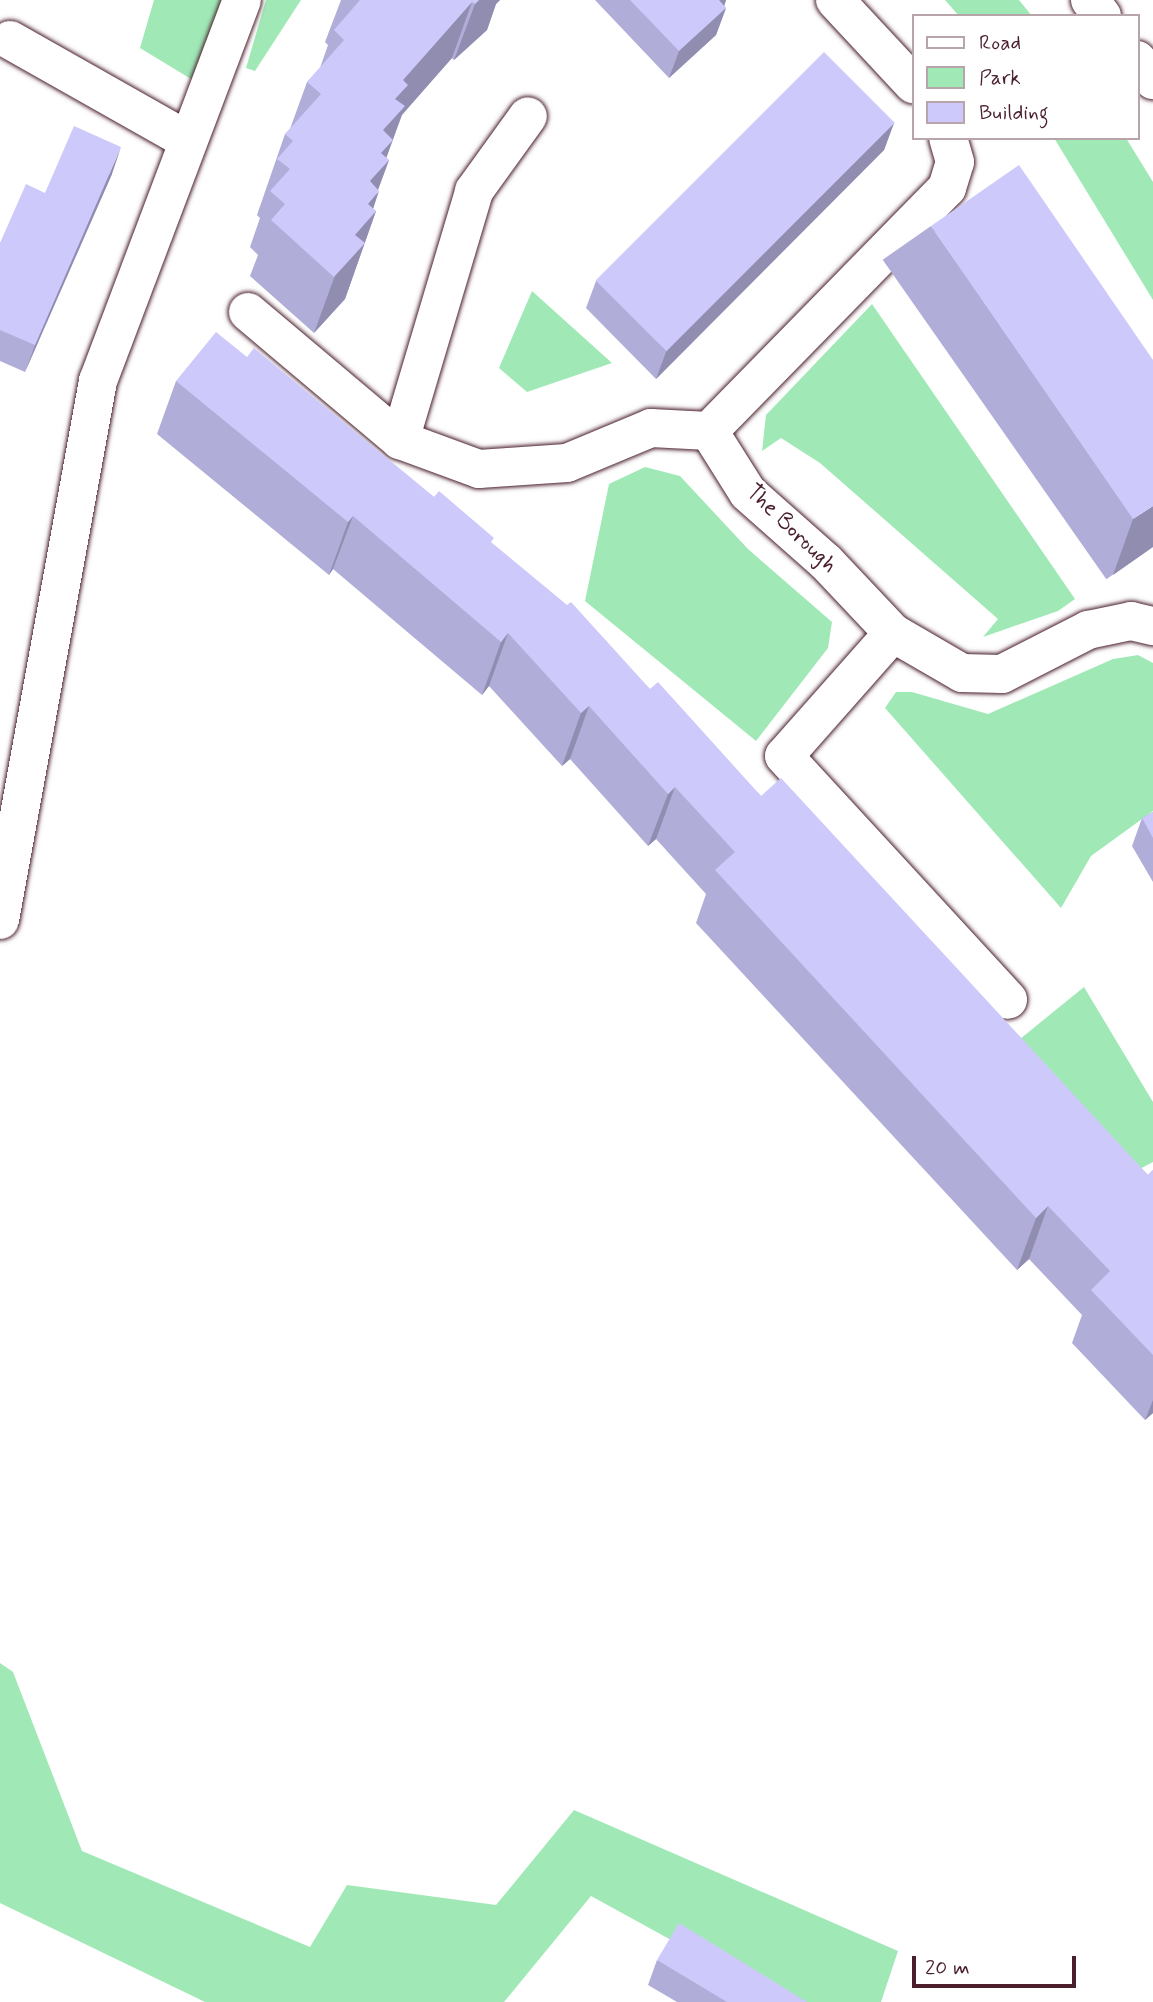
<!DOCTYPE html>
<style>
body{margin:0}
#map{position:relative;width:1153px;height:2002px;overflow:hidden;background:#fff;font-family:Mynerve,sans-serif}
div>[style]{position:absolute}
.green>*{inset:0;background:#a0e9b7}
.roads{filter:drop-shadow(0 0 2px #4a1f2b) drop-shadow(0 0 2px #4a1f2b)}
.minor>*{height:38px;margin:-19px;padding:0 19px;transform-origin:19px;border-radius:19px;background:#fff}
.wall>*{inset:0;background:#b0add8;transform-origin:0 0}
.shaded-wall>*{inset:0;background:#908db0}
.building>*{inset:0;background:#cdc9fb;transform-origin:0 0}
span{translate:-50% -50%;white-space:nowrap;text-align:center;line-height:1.15;-webkit-text-stroke:6px #fff;paint-order:stroke}
.street-label{font-size:23px;color:#4a1f2b}
.legend{position:absolute;left:912px;top:14px;width:228px;height:126px;box-sizing:border-box;background:#fff;border:2px solid #b7a5aa;margin:0;padding:9px 12px;list-style:none;font-size:21px;color:#4a1f2b}
.legend li{display:flex;align-items:center;gap:14px;height:35px}
.legend b{width:35px;border:2px solid #b7a5aa}
.scale{position:absolute;left:912px;top:1956px;width:164px;height:32px;box-sizing:border-box;border:4px solid #4a1f2b;border-top:0;padding-left:9px;font-size:21px;line-height:24px;white-space:nowrap;color:#4a1f2b;-webkit-text-stroke:5px #fff;paint-order:stroke}
</style>
<div id="map">
<div class="green">
<div style="clip-path:polygon(154px 0,227px 0,191px 79px,140px 48px)"></div>
<div style="clip-path:polygon(266px 0,301px 0,255px 71px,246px 68px)"></div>
<div style="clip-path:polygon(945px 0,1019px 0,1032px 16px,959px 16px)"></div>
<div style="clip-path:polygon(1054px 138px,1126px 138px,1153px 182px,1153px 300px)"></div>
<div style="clip-path:polygon(532px 291px,612px 363px,527px 392px,499px 368px)"></div>
<div style="clip-path:polygon(872px 304px,1075px 599px,1058px 611px,983px 637px,998px 619px,820px 463px,781px 438px,762px 451px,766px 415px)"></div>
<div style="clip-path:polygon(645px 467px,680px 476px,748px 549px,832px 622px,828px 648px,756px 741px,585px 601px,609px 484px)"></div>
<div style="clip-path:polygon(1138px 655px,1153px 663px,1153px 811px,1091px 856px,1061px 908px,885px 708px,896px 692px,912px 692px,988px 714px,1113px 659px)"></div>
<div style="clip-path:polygon(1084px 987px,1153px 1102px,1153px 1162px,1109px 1185px,1004px 1052px)"></div>
<div style="clip-path:polygon(0 1663px,13px 1672px,82px 1851px,310px 1947px,347px 1885px,496px 1905px,574px 1810px,898px 1951px,881px 2002px,784px 2002px,591px 1896px,504px 2002px,205px 2002px,0 1903px)"></div>
</div>
<div class="roads">
<div class="minor">
<div style="left:835px;top:0;width:115px;rotate:47.1deg"></div>
<div style="left:1090px;top:0;width:20px;rotate:53deg"></div>
<div style="left:10px;top:40px;width:203px;rotate:29.5deg"></div>
<div style="left:1137px;top:60px;width:26px;rotate:51deg"></div>
<div style="left:248px;top:312px;width:199px;rotate:40.1deg"></div>
<div style="left:400px;top:440px;width:84px;rotate:20.2deg"></div>
<div style="left:479px;top:469px;width:88px;rotate:-3.9deg"></div>
<div style="left:567px;top:463px;width:91px;rotate:-22.6deg"></div>
<div style="left:651px;top:428px;width:58px;rotate:3deg"></div>
<div style="left:709px;top:431px;width:73px;rotate:57.8deg"></div>
<div style="left:748px;top:493px;width:104px;rotate:41.5deg"></div>
<div style="left:826px;top:562px;width:98px;rotate:46.7deg"></div>
<div style="left:893px;top:633px;width:80px;rotate:30.1deg"></div>
<div style="left:962px;top:673px;width:40px;rotate:1.4deg"></div>
<div style="left:1002px;top:674px;width:97px;rotate:-27.1deg"></div>
<div style="left:1088px;top:630px;width:44px;rotate:-11.8deg"></div>
<div style="left:1131px;top:621px;width:23px;rotate:13deg"></div>
<div style="left:709px;top:431px;width:340px;rotate:-45.6deg"></div>
<div style="left:947px;top:188px;width:27px;rotate:-73deg"></div>
<div style="left:955px;top:162px;width:25px;rotate:-106deg"></div>
<div style="left:400px;top:440px;width:260px;rotate:-73.4deg"></div>
<div style="left:474px;top:191px;width:92px;rotate:-54.2deg"></div>
<div style="left:893px;top:633px;width:164px;rotate:131.5deg"></div>
<div style="left:784px;top:756px;width:331px;rotate:47.4deg"></div>
<div style="left:0;top:920px;width:548px;rotate:-79.7deg"></div>
<div style="left:98px;top:381px;width:407px;rotate:-69.3deg"></div>
</div>
</div>
<div class="wall">
<div style="clip-path:polygon(341px 0,500px 0,496px 4px,487px 30px,454px 60px,452px 58px,401px 115px,386px 158px,389px 160px,378px 190px,373px 209px,376px 211px,345px 299px,314px 333px,250px 276px,258px 255px,250px 247px,260px 218px,257px 215px,285px 134px,290px 129px,307px 82px,320px 68px,328px 45px,325px 42px)"></div>
<div style="clip-path:polygon(595px 0,726px 0,724px 6px,726px 8px,716px 35px,669px 78px)"></div>
<div style="clip-path:polygon(894px 123px,884px 150px,656px 379px,586px 308px,596px 281px)"></div>
<div style="clip-path:polygon(112px 174px,25px 372px,0 361px,0 243px,45px 193px)"></div>
<div style="left:931px;top:226px;width:390px;height:59px;rotate:55deg"></div>
<div style="clip-path:polygon(247px 357px,434px 497px,492px 544px,650px 689px,761px 796px,1148px 1175px,1153px 1170px,1153px 1413px,1145px 1420px,1072px 1343px,1082px 1315px,1029px 1259px,1017px 1270px,696px 923px,706px 894px,656px 839px,648px 846px,570px 759px,562px 766px,489px 686px,482px 695px,333px 569px,329px 575px,157px 434px,176px 381px)"></div>
<div style="clip-path:polygon(1153px 812px,1153px 882px,1132px 846px,1142px 818px)"></div>
<div style="clip-path:polygon(657px 1960px,807px 2002px,677px 2002px,648px 1985px)"></div>
</div>
<div class="shaded-wall">
<div style="clip-path:polygon(479px 0,500px 0,496px 4px,487px 30px,454px 60px,475px 4px)"></div>
<div style="clip-path:polygon(719px 0,726px 0,723px 10px,726px 8px,716px 35px,669px 78px,679px 51px)"></div>
<div style="clip-path:polygon(472px 2px,452px 58px,402px 115px,383px 167px,389px 160px,376px 195px,379px 191px,370px 218px,376px 211px,345px 299px,314px 333px,349px 237px,383px 130px,403px 80px)"></div>
<div style="clip-path:polygon(894px 123px,884px 150px,656px 379px,666px 352px)"></div>
<div style="clip-path:polygon(121px 147px,112px 174px,25px 372px,35px 345px)"></div>
<div style="clip-path:polygon(1153px 506px,1153px 547px,1113px 575px,1133px 519px)"></div>
<div style="clip-path:polygon(353px 516px,333px 569px,329px 575px,348px 522px)"></div>
<div style="clip-path:polygon(508px 633px,489px 686px,482px 695px,501px 642px)"></div>
<div style="clip-path:polygon(589px 706px,570px 759px,562px 766px,581px 713px)"></div>
<div style="clip-path:polygon(675px 787px,656px 839px,648px 846px,668px 794px)"></div>
<div style="clip-path:polygon(1048px 1206px,1029px 1259px,1017px 1270px,1036px 1218px)"></div>
<div style="clip-path:polygon(1153px 1400px,1153px 1413px,1145px 1420px)"></div>
</div>
<div class="building">
<div style="clip-path:polygon(360px 0,479px 0,475px 4px,472px 2px,403px 80px,408px 85px,395px 99px,405px 106px,383px 130px,393px 140px,381px 153px,389px 160px,370px 181px,379px 191px,368px 204px,376px 211px,355px 235px,365px 243px,334px 277px,271px 220px,285px 204px,270px 191px,290px 169px,277px 159px,293px 141px,285px 134px,321px 94px,307px 82px,344px 40px,334px 30px)"></div>
<div style="clip-path:polygon(630px 0,719px 0,726px 8px,679px 51px)"></div>
<div style="left:824px;top:52px;width:100px;height:323px;rotate:45deg"></div>
<div style="clip-path:polygon(74px 126px,121px 147px,35px 345px,0 330px,0 243px,26px 184px,45px 193px)"></div>
<div style="clip-path:polygon(1019px 165px,1153px 360px,1153px 506px,1133px 519px,931px 226px)"></div>
<div style="clip-path:polygon(216px 332px,247px 357px,254px 348px,434px 497px,439px 491px,494px 538px,491px 542px,567px 605px,571px 602px,650px 689px,658px 682px,761px 796px,781px 778px,1148px 1175px,1153px 1170px,1153px 1355px,1091px 1290px,1110px 1271px,1048px 1206px,1036px 1218px,715px 870px,735px 852px,675px 787px,668px 794px,589px 706px,581px 713px,508px 633px,501px 642px,353px 516px,348px 522px,176px 381px)"></div>
<div style="clip-path:polygon(1153px 812px,1153px 838px,1142px 818px)"></div>
<div style="clip-path:polygon(679px 1923px,807px 2002px,727px 2002px,657px 1960px)"></div>
</div>
<div class="street-label">
<span style="left:791px;top:529px;rotate:44deg">The Borough</span>
</div>
<ul class="legend">
<li><b style="height:9px;background:#fff"></b>Road</li>
<li><b style="height:19px;background:#a0e9b7"></b>Park</li>
<li><b style="height:19px;background:#cdc9fb"></b>Building</li>
</ul>
<div class="scale">20 m</div>
</div>
